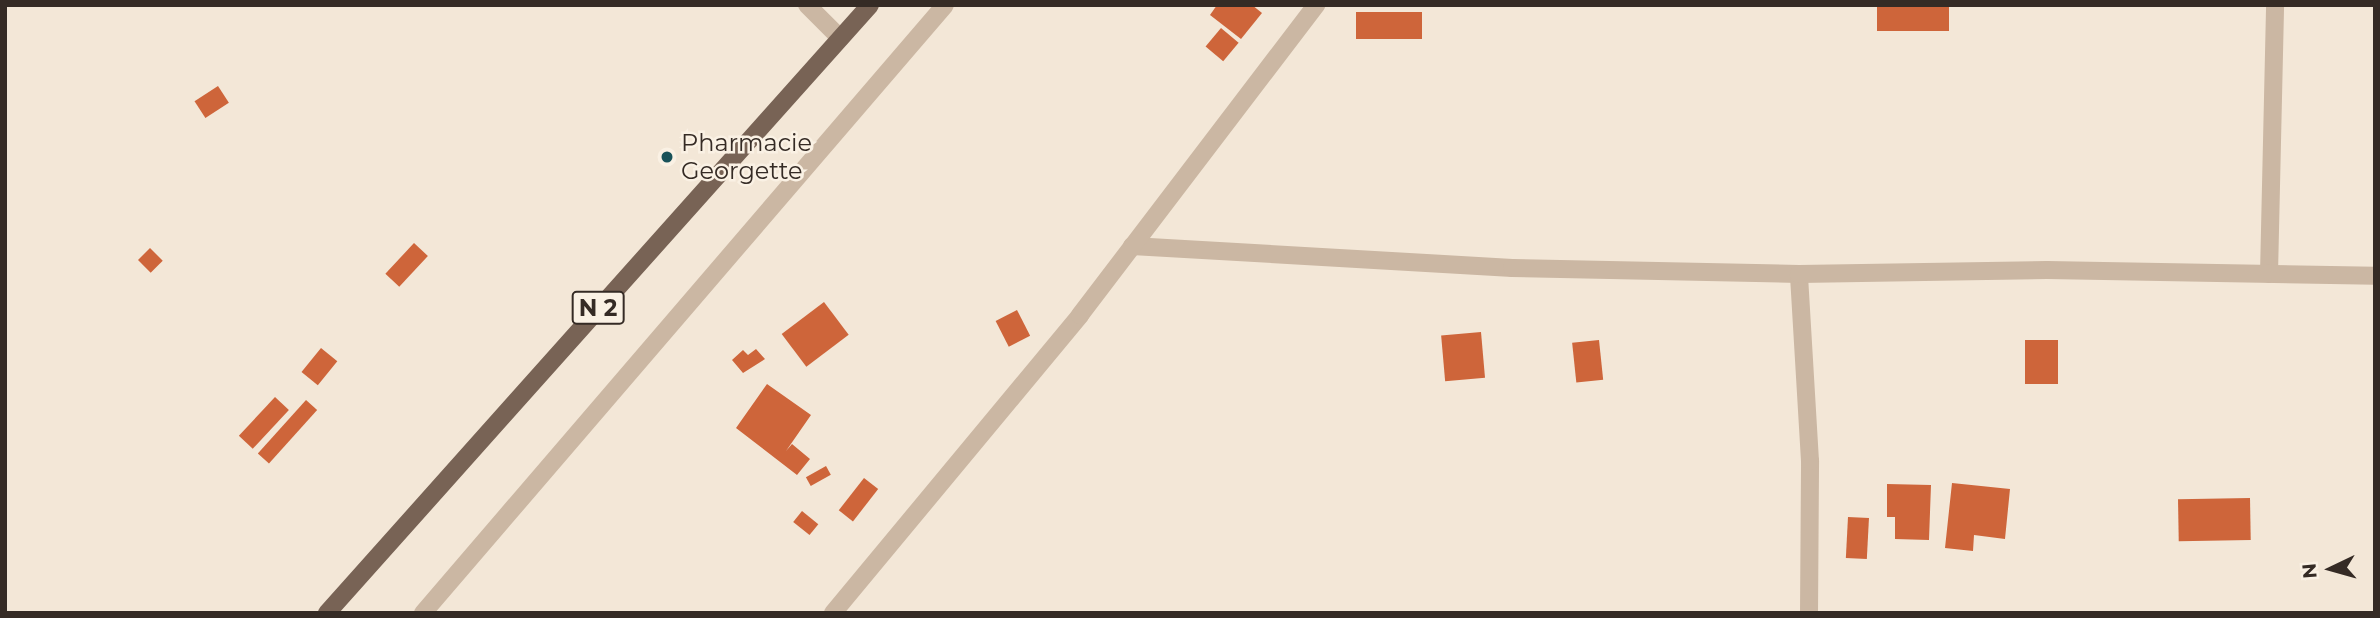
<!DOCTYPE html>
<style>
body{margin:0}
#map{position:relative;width:2380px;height:618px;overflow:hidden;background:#f3e7d7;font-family:Montserrat,sans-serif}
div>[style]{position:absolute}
.building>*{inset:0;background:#ce653a;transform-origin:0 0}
.minor>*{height:18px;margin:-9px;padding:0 9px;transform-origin:9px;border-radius:9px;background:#cbb7a3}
.major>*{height:18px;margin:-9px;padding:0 9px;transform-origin:9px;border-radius:9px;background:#786355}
.dots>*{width:19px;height:19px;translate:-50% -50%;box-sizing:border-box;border:4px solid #faf1e4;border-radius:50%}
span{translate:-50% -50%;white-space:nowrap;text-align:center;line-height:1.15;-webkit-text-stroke:5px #faf1e4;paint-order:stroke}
.shield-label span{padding:2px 5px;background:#faf1e4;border:2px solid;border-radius:5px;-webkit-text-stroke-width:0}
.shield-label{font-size:23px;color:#352b25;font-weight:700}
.poi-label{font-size:24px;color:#352b25}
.left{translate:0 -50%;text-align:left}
.frame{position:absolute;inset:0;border:7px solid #352b25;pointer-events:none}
.north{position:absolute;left:2296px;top:534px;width:70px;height:70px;-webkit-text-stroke:5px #faf1e4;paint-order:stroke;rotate:265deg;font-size:19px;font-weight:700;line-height:28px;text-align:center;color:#352b25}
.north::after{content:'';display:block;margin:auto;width:24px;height:32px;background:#352b25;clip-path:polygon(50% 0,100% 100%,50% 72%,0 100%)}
</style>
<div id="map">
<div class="building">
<div style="clip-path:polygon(1217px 5px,1252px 5px,1262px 13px,1241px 39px,1210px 15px)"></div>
<div style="left:1877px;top:5px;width:72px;height:26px"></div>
<div style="left:1422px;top:12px;width:27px;height:66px;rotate:90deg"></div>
<div style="left:1221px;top:28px;width:23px;height:24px;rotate:40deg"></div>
<div style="left:218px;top:86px;width:20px;height:28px;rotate:57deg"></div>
<div style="left:414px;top:243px;width:19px;height:42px;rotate:43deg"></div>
<div style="left:150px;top:248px;width:18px;height:17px;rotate:45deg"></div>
<div style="left:824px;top:302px;width:41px;height:53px;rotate:53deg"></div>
<div style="left:1017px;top:310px;width:29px;height:24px;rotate:63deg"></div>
<div style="left:1481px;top:332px;width:46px;height:40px;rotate:85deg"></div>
<div style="left:1599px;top:340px;width:40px;height:27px;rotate:84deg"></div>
<div style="left:2025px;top:340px;width:33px;height:44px"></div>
<div style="left:321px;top:348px;width:21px;height:31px;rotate:39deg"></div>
<div style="clip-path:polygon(756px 349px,765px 359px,743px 373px,732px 360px,743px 350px,748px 355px)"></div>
<div style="clip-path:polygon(767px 384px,811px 415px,786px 451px,792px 444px,810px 459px,797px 475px,736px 428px)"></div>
<div style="left:275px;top:397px;width:19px;height:53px;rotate:43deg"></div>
<div style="left:306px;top:400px;width:15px;height:72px;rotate:42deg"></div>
<div style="left:826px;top:466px;width:10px;height:23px;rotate:61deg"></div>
<div style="left:864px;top:478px;width:18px;height:41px;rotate:38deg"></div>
<div style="clip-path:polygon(1952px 483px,2010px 489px,2005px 539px,1974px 535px,1973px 551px,1945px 548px)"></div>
<div style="clip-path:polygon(1887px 484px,1931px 485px,1929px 540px,1895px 539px,1895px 517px,1887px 517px)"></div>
<div style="left:2250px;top:498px;width:42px;height:72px;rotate:89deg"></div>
<div style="left:802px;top:511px;width:21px;height:14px;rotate:39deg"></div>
<div style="left:1848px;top:517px;width:21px;height:41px;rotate:3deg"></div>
</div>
<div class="minor">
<div style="left:807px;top:5px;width:47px;rotate:45deg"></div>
<div style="left:1132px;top:246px;width:381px;rotate:3.3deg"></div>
<div style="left:1512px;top:268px;width:287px;rotate:1.2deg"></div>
<div style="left:2269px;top:274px;width:269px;rotate:-88.7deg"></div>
<div style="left:423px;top:613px;width:801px;rotate:-49.35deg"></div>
<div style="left:833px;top:613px;width:387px;rotate:-50.3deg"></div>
<div style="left:1080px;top:315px;width:390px;rotate:-52.7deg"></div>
<div style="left:1809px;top:613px;width:152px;rotate:-89.6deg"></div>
<div style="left:1810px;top:461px;width:187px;rotate:-93.4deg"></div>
<div style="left:1799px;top:274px;width:248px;rotate:-0.9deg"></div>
<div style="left:2047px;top:270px;width:328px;rotate:1deg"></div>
</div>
<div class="major">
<div style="left:327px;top:613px;width:815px;rotate:-48.23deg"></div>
</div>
<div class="dots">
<div style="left:667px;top:157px;background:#195259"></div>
</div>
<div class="shield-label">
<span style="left:598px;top:308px">N 2</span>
</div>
<div class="poi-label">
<span class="left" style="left:681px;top:157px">Pharmacie<br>Georgette</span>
</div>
<div class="frame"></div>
<div class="north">N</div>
</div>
